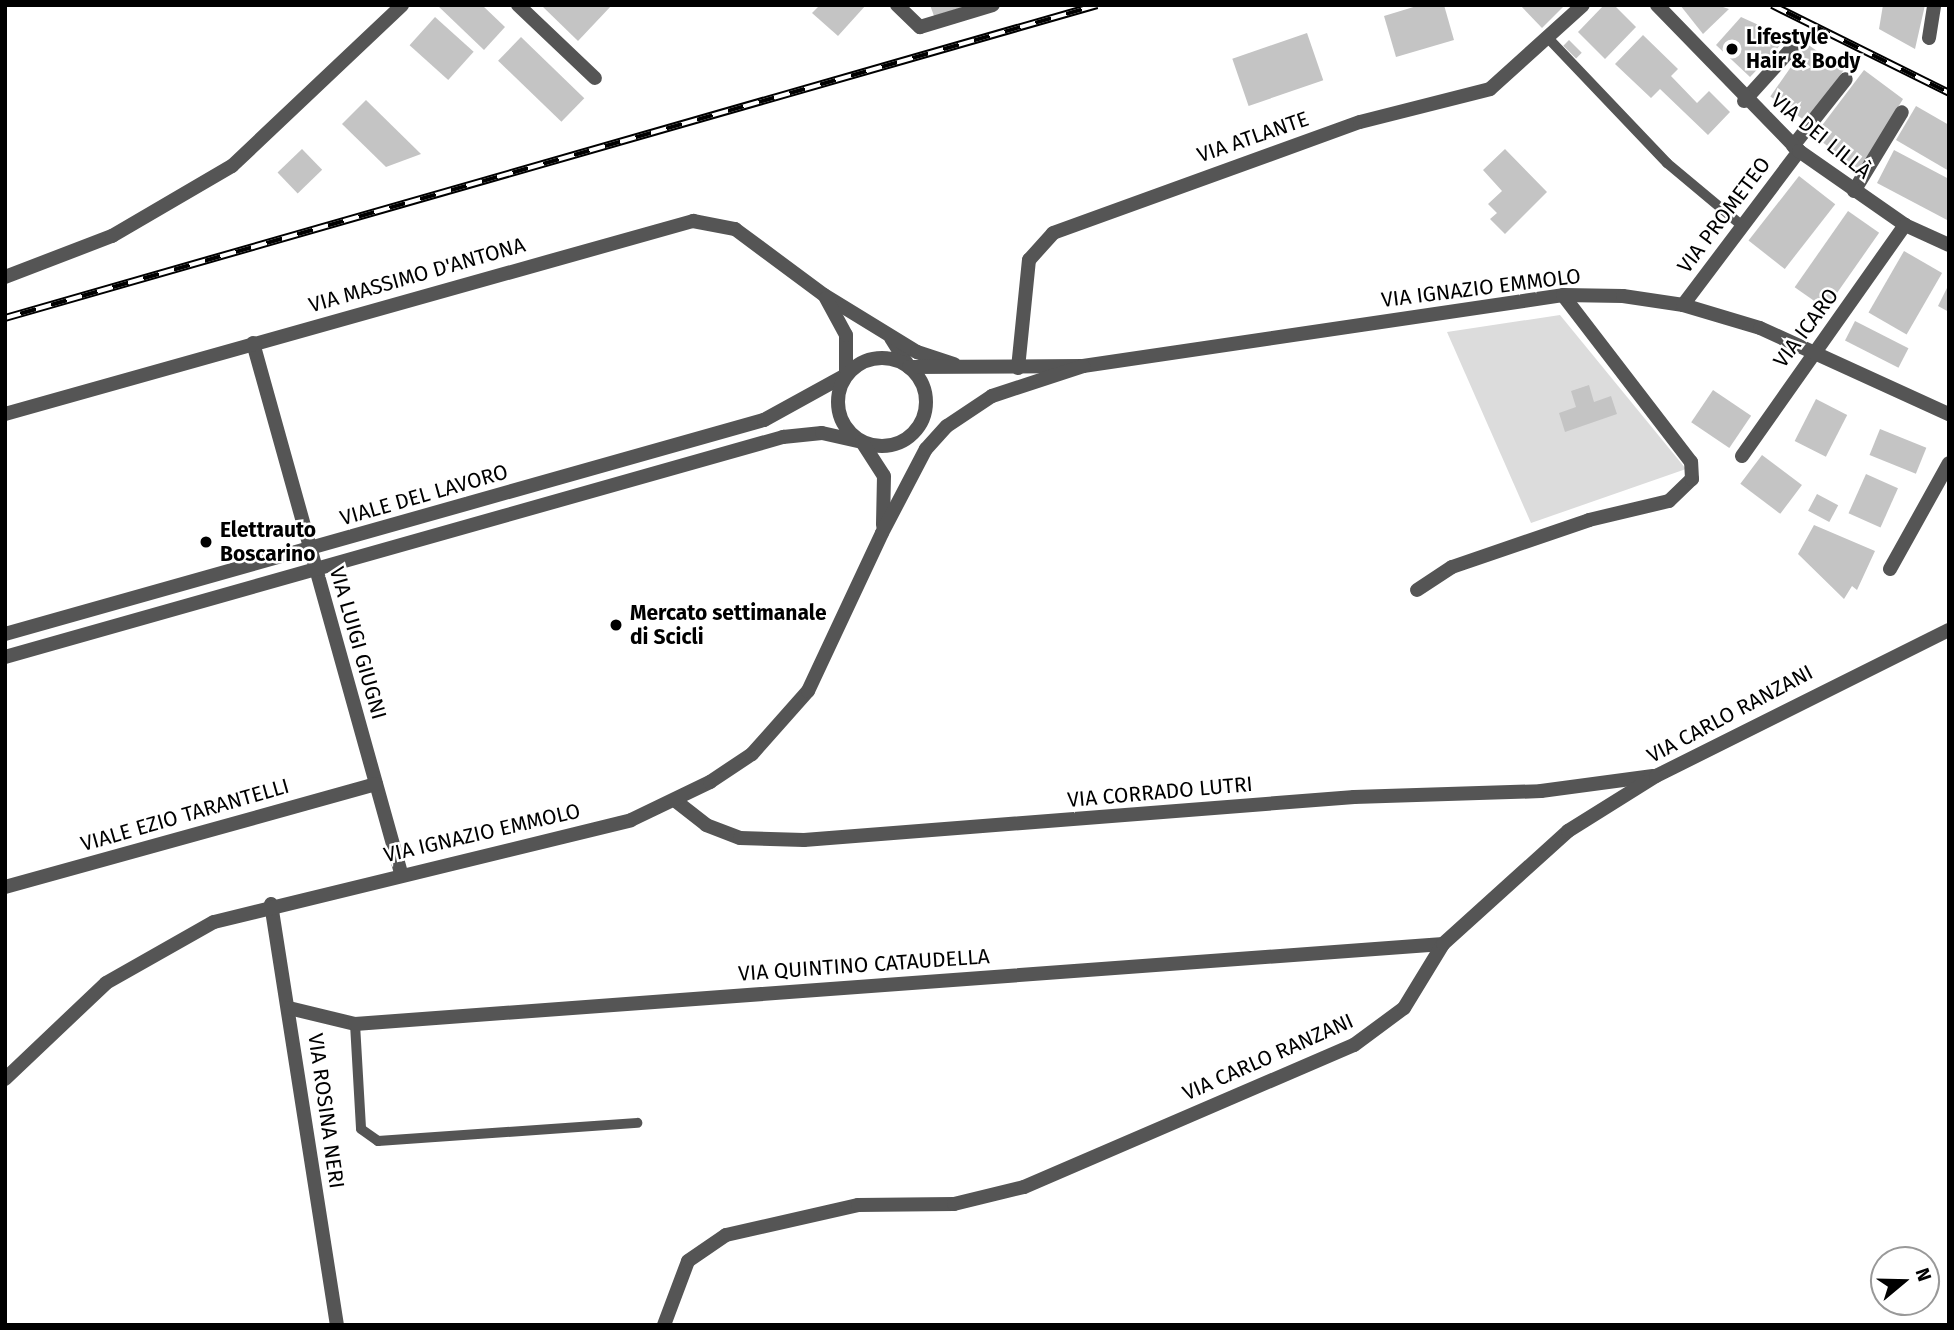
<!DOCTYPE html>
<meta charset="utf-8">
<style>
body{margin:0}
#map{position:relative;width:1954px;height:1330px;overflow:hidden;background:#fff;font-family:"Fira Sans",sans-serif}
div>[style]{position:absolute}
.green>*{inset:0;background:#dcdcdc}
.building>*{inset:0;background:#c4c4c4;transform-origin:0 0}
.service>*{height:10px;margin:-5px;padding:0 5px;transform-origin:5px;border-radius:5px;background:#555}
.minor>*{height:14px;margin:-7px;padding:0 7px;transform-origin:7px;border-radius:7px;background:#555}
.tertiary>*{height:14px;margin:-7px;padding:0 7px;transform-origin:7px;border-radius:7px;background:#555}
.tertiary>.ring{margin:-7px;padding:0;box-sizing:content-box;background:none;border:14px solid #555;border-radius:50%}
.rail>*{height:8px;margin-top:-4px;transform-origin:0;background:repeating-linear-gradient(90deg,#fff 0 16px,#000 0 32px);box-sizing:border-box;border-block:2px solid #000}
.dots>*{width:19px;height:19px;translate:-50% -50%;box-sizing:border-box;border:4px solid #fff;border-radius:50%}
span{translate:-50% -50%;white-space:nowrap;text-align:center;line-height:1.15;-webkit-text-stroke:5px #fff;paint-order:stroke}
.poi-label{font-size:21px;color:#000;font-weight:700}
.left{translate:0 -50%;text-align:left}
.street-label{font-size:21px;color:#000}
.frame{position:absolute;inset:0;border:7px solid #000;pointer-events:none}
.north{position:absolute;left:1870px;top:1246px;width:70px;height:70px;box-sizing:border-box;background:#fff;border:2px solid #999;border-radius:50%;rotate:71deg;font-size:19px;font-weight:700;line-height:28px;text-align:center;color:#000}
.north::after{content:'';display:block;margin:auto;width:24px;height:32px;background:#000;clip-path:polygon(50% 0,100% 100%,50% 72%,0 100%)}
</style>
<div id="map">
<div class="green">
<div style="clip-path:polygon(1560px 315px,1686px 469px,1531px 523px,1447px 332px)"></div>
</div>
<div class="building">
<div style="clip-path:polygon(437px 5px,482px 5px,505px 27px,484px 50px)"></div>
<div style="clip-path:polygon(541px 5px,612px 5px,578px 41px)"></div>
<div style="clip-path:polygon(820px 5px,866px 5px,838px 36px,812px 13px)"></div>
<div style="clip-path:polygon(930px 5px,967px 5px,967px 6px,934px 16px)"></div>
<div style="clip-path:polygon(1420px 5px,1444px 5px,1454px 40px,1396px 57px,1384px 16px)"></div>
<div style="clip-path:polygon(1520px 5px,1565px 5px,1542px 28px)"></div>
<div style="clip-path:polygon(1604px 5px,1614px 5px,1636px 27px,1605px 59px,1578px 32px)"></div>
<div style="clip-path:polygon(1680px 5px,1717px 5px,1729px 9px,1703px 34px)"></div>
<div style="clip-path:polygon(1883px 5px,1925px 5px,1915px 49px,1879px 29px)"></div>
<div style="left:435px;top:17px;width:52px;height:38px;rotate:42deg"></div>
<div style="clip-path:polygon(1741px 17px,1787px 38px,1750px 77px,1716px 45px)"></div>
<div style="left:1307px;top:33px;width:50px;height:79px;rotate:71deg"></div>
<div style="clip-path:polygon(1643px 35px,1678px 69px,1671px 76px,1697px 103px,1709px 91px,1730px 112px,1708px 135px,1660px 89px,1651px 98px,1615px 64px)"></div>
<div style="left:521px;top:37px;width:88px;height:33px;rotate:44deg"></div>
<div style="left:1569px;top:40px;width:18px;height:8px;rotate:45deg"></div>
<div style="left:1807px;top:44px;width:45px;height:64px;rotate:35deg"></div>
<div style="clip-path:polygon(1864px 70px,1903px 99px,1860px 170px,1814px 136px)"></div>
<div style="clip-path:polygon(366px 100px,421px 154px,386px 167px,342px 124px)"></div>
<div style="clip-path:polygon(1916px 106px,1949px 125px,1949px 171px,1896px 140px)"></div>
<div style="left:302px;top:149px;width:29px;height:34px;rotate:46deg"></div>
<div style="clip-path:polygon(1505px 149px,1547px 192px,1505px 234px,1490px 219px,1497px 213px,1488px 204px,1502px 191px,1483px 170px)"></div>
<div style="clip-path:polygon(1894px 150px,1949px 179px,1949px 221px,1877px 183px)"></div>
<div style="left:1799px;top:176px;width:46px;height:82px;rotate:38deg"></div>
<div style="left:1848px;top:211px;width:38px;height:93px;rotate:35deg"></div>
<div style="left:1904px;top:251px;width:44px;height:71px;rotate:30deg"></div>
<div style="clip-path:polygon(1949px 284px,1949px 312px,1938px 306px)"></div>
<div style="left:1855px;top:321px;width:60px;height:22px;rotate:27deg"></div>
<div style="clip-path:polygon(1589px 385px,1594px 402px,1611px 396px,1617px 414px,1565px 432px,1559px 413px,1576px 407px,1571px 391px)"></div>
<div style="left:1713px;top:390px;width:46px;height:39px;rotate:34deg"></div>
<div style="left:1816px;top:399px;width:35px;height:47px;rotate:27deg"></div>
<div style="left:1880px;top:429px;width:50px;height:28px;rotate:22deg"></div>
<div style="left:1762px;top:455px;width:50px;height:36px;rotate:37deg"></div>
<div style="left:1866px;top:474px;width:35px;height:43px;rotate:24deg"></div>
<div style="left:1817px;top:494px;width:24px;height:19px;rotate:28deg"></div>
<div style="clip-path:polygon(1814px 525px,1875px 551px,1857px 590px,1852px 586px,1844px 599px,1798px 554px)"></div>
</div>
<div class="service">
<div style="left:1548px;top:38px;width:173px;rotate:46.4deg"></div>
<div style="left:1667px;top:163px;width:95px;rotate:39.9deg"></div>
<div style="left:355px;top:1024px;width:105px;rotate:86.7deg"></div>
<div style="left:361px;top:1129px;width:21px;rotate:35deg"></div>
<div style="left:378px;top:1141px;width:260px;rotate:-4deg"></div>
</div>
<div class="minor">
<div style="left:518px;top:5px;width:106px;rotate:43.5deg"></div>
<div style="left:897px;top:5px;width:32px;rotate:44deg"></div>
<div style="left:920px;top:27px;width:76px;rotate:-16.8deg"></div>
<div style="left:1929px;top:38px;width:33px;rotate:-81deg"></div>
<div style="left:1744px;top:101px;width:73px;rotate:-47.8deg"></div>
<div style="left:1793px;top:146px;width:85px;rotate:-51.7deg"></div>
<div style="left:1854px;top:191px;width:92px;rotate:-58.7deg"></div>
<div style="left:1683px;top:305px;width:193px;rotate:-53deg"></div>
<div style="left:891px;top:338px;width:34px;rotate:58deg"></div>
<div style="left:253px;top:343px;width:550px;rotate:74.4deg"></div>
<div style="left:1018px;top:368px;width:109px;rotate:-84.2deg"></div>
<div style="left:1029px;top:260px;width:36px;rotate:-48deg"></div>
<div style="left:1053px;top:233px;width:326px;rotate:-19.9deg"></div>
<div style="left:1360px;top:122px;width:134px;rotate:-14.2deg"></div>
<div style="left:1490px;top:89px;width:125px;rotate:-42.1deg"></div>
<div style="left:5px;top:414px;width:715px;rotate:-15.67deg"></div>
<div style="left:693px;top:221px;width:43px;rotate:10.8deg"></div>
<div style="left:735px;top:229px;width:111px;rotate:36.6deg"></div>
<div style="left:824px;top:295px;width:109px;rotate:31.5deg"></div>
<div style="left:917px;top:352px;width:39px;rotate:18deg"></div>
<div style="left:1742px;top:456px;width:283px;rotate:-54.8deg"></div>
<div style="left:1890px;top:569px;width:121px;rotate:-60.9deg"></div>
<div style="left:1417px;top:590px;width:42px;rotate:-33.3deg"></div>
<div style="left:1452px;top:567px;width:145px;rotate:-18.9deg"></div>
<div style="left:1589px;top:520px;width:82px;rotate:-13.4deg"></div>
<div style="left:1669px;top:501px;width:32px;rotate:-44deg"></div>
<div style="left:1692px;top:479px;width:17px;rotate:-93deg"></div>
<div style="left:1691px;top:462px;width:210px;rotate:-127.5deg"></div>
<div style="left:5px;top:634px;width:789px;rotate:-15.75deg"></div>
<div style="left:764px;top:420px;width:94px;rotate:-28.8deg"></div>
<div style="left:846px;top:375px;width:40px;rotate:-90deg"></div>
<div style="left:846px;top:335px;width:42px;rotate:-118.4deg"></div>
<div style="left:5px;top:657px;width:809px;rotate:-15.79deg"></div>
<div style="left:783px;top:437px;width:39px;rotate:-6deg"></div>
<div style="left:822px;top:433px;width:41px;rotate:12.7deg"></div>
<div style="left:677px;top:802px;width:37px;rotate:38deg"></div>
<div style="left:706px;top:825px;width:36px;rotate:21deg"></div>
<div style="left:740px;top:838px;width:64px;rotate:1.8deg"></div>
<div style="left:804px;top:840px;width:552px;rotate:-4.47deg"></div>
<div style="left:1354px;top:797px;width:187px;rotate:-1.8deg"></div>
<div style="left:1541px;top:791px;width:113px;rotate:-7.6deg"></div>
<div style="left:5px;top:887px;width:385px;rotate:-15.5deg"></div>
<div style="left:271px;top:904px;width:426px;rotate:81.1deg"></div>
<div style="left:289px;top:1008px;width:68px;rotate:13.6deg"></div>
<div style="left:355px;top:1024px;width:1091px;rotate:-4.21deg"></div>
<div style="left:664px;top:1325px;width:68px;rotate:-69.4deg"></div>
<div style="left:688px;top:1261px;width:46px;rotate:-34.4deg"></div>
<div style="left:726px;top:1235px;width:135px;rotate:-12.8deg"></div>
<div style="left:858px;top:1205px;width:96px;rotate:-0.6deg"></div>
<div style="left:954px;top:1204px;width:72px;rotate:-13.7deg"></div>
<div style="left:1024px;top:1187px;width:359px;rotate:-23.3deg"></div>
<div style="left:1354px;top:1045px;width:62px;rotate:-36.5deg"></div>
<div style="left:1404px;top:1008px;width:75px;rotate:-58.6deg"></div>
<div style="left:1443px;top:944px;width:169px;rotate:-42.1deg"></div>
<div style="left:1568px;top:831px;width:104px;rotate:-32deg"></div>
<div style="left:1656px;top:776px;width:327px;rotate:-26.5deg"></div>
</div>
<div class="tertiary">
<div style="left:1657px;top:5px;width:204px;rotate:45.8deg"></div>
<div style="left:1799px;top:151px;width:129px;rotate:34.9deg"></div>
<div style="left:1905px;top:225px;width:48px;rotate:24.4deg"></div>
<div style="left:5px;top:277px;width:115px;rotate:-21deg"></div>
<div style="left:112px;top:236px;width:139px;rotate:-30.3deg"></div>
<div style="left:232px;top:166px;width:234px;rotate:-43.4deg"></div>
<div class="ring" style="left:838px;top:358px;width:74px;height:74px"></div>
<div style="left:909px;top:367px;width:174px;rotate:-0.3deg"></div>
<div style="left:1083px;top:366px;width:485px;rotate:-8.4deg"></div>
<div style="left:1563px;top:295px;width:60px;rotate:1deg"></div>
<div style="left:1623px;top:296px;width:61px;rotate:8.5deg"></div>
<div style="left:1683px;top:305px;width:80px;rotate:16.6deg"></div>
<div style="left:1760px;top:328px;width:208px;rotate:24.5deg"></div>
<div style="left:862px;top:442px;width:40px;rotate:57.1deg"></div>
<div style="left:884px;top:476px;width:49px;rotate:91.2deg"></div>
<div style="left:5px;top:1079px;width:139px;rotate:-43.5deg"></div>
<div style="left:106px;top:983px;width:124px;rotate:-29.5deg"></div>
<div style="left:214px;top:922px;width:429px;rotate:-13.7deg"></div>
<div style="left:631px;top:820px;width:88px;rotate:-25.7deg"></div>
<div style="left:710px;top:782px;width:50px;rotate:-33.7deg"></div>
<div style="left:752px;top:754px;width:84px;rotate:-48.4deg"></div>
<div style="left:808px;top:691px;width:174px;rotate:-64.9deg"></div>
<div style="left:882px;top:533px;width:95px;rotate:-62.4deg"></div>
<div style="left:926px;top:449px;width:31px;rotate:-48deg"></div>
<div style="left:947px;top:426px;width:54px;rotate:-33.7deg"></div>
<div style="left:992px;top:396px;width:96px;rotate:-18.2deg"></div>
</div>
<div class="rail">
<div style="left:1772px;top:5px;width:198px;rotate:26.4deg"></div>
<div style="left:5px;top:318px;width:1136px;rotate:-15.99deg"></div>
</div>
<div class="dots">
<div style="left:1732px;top:49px;background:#000"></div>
<div style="left:206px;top:542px;background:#000"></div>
<div style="left:616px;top:625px;background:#000"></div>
</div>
<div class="poi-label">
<span class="left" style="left:1746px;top:49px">Lifestyle<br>Hair &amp; Body</span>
<span class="left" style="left:220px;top:542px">Elettrauto<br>Boscarino</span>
<span class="left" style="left:630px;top:625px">Mercato settimanale<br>di Scicli</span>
</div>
<div class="street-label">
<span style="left:1821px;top:136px;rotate:39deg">VIA DEI LILLÀ</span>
<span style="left:1253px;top:137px;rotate:-19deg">VIA ATLANTE</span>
<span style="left:1724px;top:215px;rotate:-53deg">VIA PROMETEO</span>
<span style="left:417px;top:275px;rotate:-16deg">VIA MASSIMO D'ANTONA</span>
<span style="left:1481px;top:288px;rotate:-7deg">VIA IGNAZIO EMMOLO</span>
<span style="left:1806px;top:328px;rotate:-53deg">VIA ICARO</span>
<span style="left:424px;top:495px;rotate:-16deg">VIALE DEL LAVORO</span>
<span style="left:358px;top:643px;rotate:74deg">VIA LUIGI GIUGNI</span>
<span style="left:1730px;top:714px;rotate:-28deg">VIA CARLO RANZANI</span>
<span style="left:1160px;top:792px;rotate:-5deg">VIA CORRADO LUTRI</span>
<span style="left:185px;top:815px;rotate:-16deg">VIALE EZIO TARANTELLI</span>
<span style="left:482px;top:833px;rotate:-13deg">VIA IGNAZIO EMMOLO</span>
<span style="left:864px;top:965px;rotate:-4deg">VIA QUINTINO CATAUDELLA</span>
<span style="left:1268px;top:1057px;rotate:-24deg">VIA CARLO RANZANI</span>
<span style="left:326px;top:1111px;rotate:82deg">VIA ROSINA NERI</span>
</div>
<div class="frame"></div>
<div class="north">N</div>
</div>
